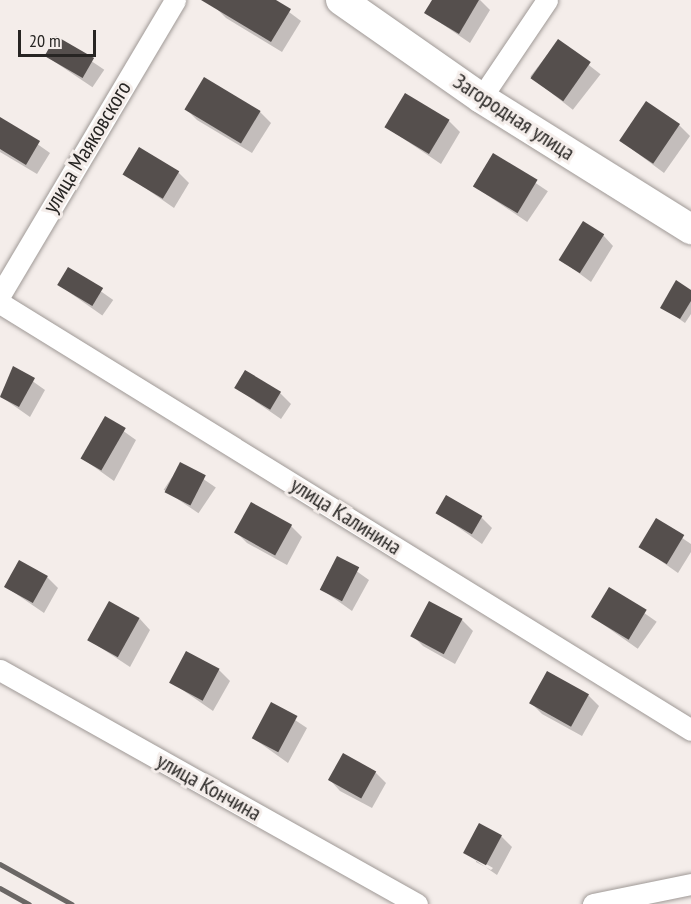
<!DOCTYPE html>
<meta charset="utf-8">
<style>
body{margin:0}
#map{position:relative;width:691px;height:904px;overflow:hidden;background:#f4edea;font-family:"PT Sans Narrow",sans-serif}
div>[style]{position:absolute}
.shadow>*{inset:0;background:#0003;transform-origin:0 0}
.building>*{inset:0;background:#554f4d;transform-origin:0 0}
.roads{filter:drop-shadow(0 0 2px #9f9996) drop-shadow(0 0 2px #9f9996)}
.street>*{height:21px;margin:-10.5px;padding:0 10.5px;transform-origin:10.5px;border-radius:10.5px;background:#fff}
.secondary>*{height:30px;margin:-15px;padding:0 15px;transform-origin:15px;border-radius:15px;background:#fff}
.rail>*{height:4.5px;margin:-2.25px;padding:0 2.25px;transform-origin:2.25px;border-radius:2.25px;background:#6b6765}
span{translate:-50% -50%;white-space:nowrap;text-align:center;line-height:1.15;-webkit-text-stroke:6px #f4edea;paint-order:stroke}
.street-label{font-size:22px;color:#272523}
.scale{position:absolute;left:18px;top:30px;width:78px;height:27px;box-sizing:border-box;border:3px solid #272523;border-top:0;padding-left:8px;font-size:18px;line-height:21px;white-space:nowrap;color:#272523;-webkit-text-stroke:4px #f4edea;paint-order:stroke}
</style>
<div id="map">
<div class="shadow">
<div style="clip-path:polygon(220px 0,273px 0,301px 21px,282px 52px,226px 18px,215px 7px)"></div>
<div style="clip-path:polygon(434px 0,480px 0,490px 10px,470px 43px,426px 13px)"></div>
<div style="left:57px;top:38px;width:57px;height:21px;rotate:34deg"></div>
<div style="left:558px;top:41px;width:54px;height:45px;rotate:38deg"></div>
<div style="clip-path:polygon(186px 109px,260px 112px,271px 123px,252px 153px,197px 120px)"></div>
<div style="clip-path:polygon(2px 119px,50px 153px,37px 174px,0 152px)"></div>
<div style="clip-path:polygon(449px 121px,460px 132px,441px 164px,386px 127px)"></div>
<div style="clip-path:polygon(679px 125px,690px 136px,664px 173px,621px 141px)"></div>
<div style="left:494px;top:155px;width:65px;height:37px;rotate:34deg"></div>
<div style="clip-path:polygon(178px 172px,189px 183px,174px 208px,125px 174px)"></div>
<div style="clip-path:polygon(603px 235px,613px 246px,591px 282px,561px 260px)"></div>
<div style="left:69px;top:269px;width:54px;height:19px;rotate:35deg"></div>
<div style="clip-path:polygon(691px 291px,691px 314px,685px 323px,662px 307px)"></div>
<div style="clip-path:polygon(14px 368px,45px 390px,30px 417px,0 396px)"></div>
<div style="clip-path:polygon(236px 388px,280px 393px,291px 404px,281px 419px)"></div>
<div style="clip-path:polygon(105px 418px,136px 440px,114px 481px,83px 459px)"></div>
<div style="left:181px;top:464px;width:42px;height:31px;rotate:34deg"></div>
<div style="clip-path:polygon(438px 513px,481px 517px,492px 528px,482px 544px)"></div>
<div style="clip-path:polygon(657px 521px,691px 544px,691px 552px,678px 573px,641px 547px)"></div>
<div style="clip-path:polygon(291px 526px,302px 537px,287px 565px,247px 543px,236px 532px)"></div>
<div style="clip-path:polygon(338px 558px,369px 580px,352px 611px,321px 589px)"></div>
<div style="clip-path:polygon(47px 577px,58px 588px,44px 613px,6px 587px)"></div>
<div style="left:610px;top:589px;width:57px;height:33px;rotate:35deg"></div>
<div style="clip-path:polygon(140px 619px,150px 630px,130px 667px,89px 640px)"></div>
<div style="clip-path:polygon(462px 620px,473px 631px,455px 664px,423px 646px,412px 635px)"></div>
<div style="clip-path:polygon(219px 670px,230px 681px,213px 711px,171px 682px)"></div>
<div style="clip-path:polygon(588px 695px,599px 706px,582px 736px,542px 714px,531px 703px)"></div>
<div style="clip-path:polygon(271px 704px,307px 728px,288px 763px,253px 738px)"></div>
<div style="clip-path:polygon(375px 772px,386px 783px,372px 808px,340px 791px,330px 780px)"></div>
<div style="clip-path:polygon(evenodd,501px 836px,512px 847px,497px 875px,465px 853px,501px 836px,476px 858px,493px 868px,491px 870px,476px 862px,476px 858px)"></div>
</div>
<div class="building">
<div style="clip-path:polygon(201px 0,276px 0,291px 9px,271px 42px)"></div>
<div style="clip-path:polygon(432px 0,479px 0,459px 34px,424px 13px)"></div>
<div style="left:56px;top:36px;width:44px;height:23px;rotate:30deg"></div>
<div style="left:558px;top:39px;width:40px;height:48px;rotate:35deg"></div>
<div style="left:204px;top:77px;width:66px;height:38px;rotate:31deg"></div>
<div style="left:405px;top:93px;width:52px;height:40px;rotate:31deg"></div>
<div style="left:646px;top:101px;width:41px;height:48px;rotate:34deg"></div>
<div style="clip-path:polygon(0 117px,40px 141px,26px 165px,0 149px)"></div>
<div style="left:139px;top:147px;width:47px;height:32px;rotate:31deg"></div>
<div style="left:493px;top:153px;width:52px;height:39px;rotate:31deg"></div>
<div style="left:583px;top:221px;width:25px;height:46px;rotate:32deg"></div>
<div style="left:68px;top:267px;width:41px;height:21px;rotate:31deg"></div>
<div style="clip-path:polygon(676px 280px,691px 290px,691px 301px,680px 319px,660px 308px)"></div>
<div style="clip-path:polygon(13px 366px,35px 378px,19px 407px,0 397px)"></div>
<div style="left:245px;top:370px;width:42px;height:21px;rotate:31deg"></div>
<div style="left:105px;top:416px;width:24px;height:49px;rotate:30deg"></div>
<div style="left:180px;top:462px;width:29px;height:34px;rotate:27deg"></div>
<div style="left:446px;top:495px;width:42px;height:21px;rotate:30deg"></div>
<div style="left:251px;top:502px;width:47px;height:35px;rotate:29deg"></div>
<div style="left:656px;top:518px;width:33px;height:34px;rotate:31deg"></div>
<div style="left:337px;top:556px;width:25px;height:38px;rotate:27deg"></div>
<div style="left:19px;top:560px;width:33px;height:31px;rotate:29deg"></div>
<div style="left:609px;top:587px;width:44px;height:35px;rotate:31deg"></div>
<div style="left:109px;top:601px;width:35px;height:45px;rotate:29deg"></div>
<div style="left:429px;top:601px;width:38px;height:40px;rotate:28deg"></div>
<div style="left:186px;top:651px;width:38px;height:36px;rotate:28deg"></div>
<div style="left:547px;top:671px;width:48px;height:37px;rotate:29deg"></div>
<div style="left:271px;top:702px;width:30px;height:41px;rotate:28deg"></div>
<div style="left:343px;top:753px;width:38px;height:31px;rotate:29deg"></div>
<div style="left:479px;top:823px;width:26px;height:34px;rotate:28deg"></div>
</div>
<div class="roads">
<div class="street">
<div style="left:481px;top:98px;width:118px;rotate:-56deg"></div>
<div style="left:0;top:295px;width:343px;rotate:-59.3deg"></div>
<div style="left:0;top:303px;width:812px;rotate:31.71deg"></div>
<div style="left:0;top:670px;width:478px;rotate:29.3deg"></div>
<div style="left:593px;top:904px;width:100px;rotate:-11.5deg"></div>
</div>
<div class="secondary">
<div style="left:341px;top:0;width:171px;rotate:35deg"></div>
<div style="left:481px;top:98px;width:248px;rotate:32deg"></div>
</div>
</div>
<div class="rail">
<div style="left:0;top:864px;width:82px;rotate:29.1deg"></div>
<div style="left:0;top:888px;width:33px;rotate:29deg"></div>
</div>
<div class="street-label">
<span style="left:514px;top:117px;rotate:33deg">Загородная улица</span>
<span style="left:87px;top:147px;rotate:-59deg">улица Маяковского</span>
<span style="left:346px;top:516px;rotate:32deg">улица Калинина</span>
<span style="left:209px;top:787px;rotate:29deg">улица Кончина</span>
</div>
<div class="scale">20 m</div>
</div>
